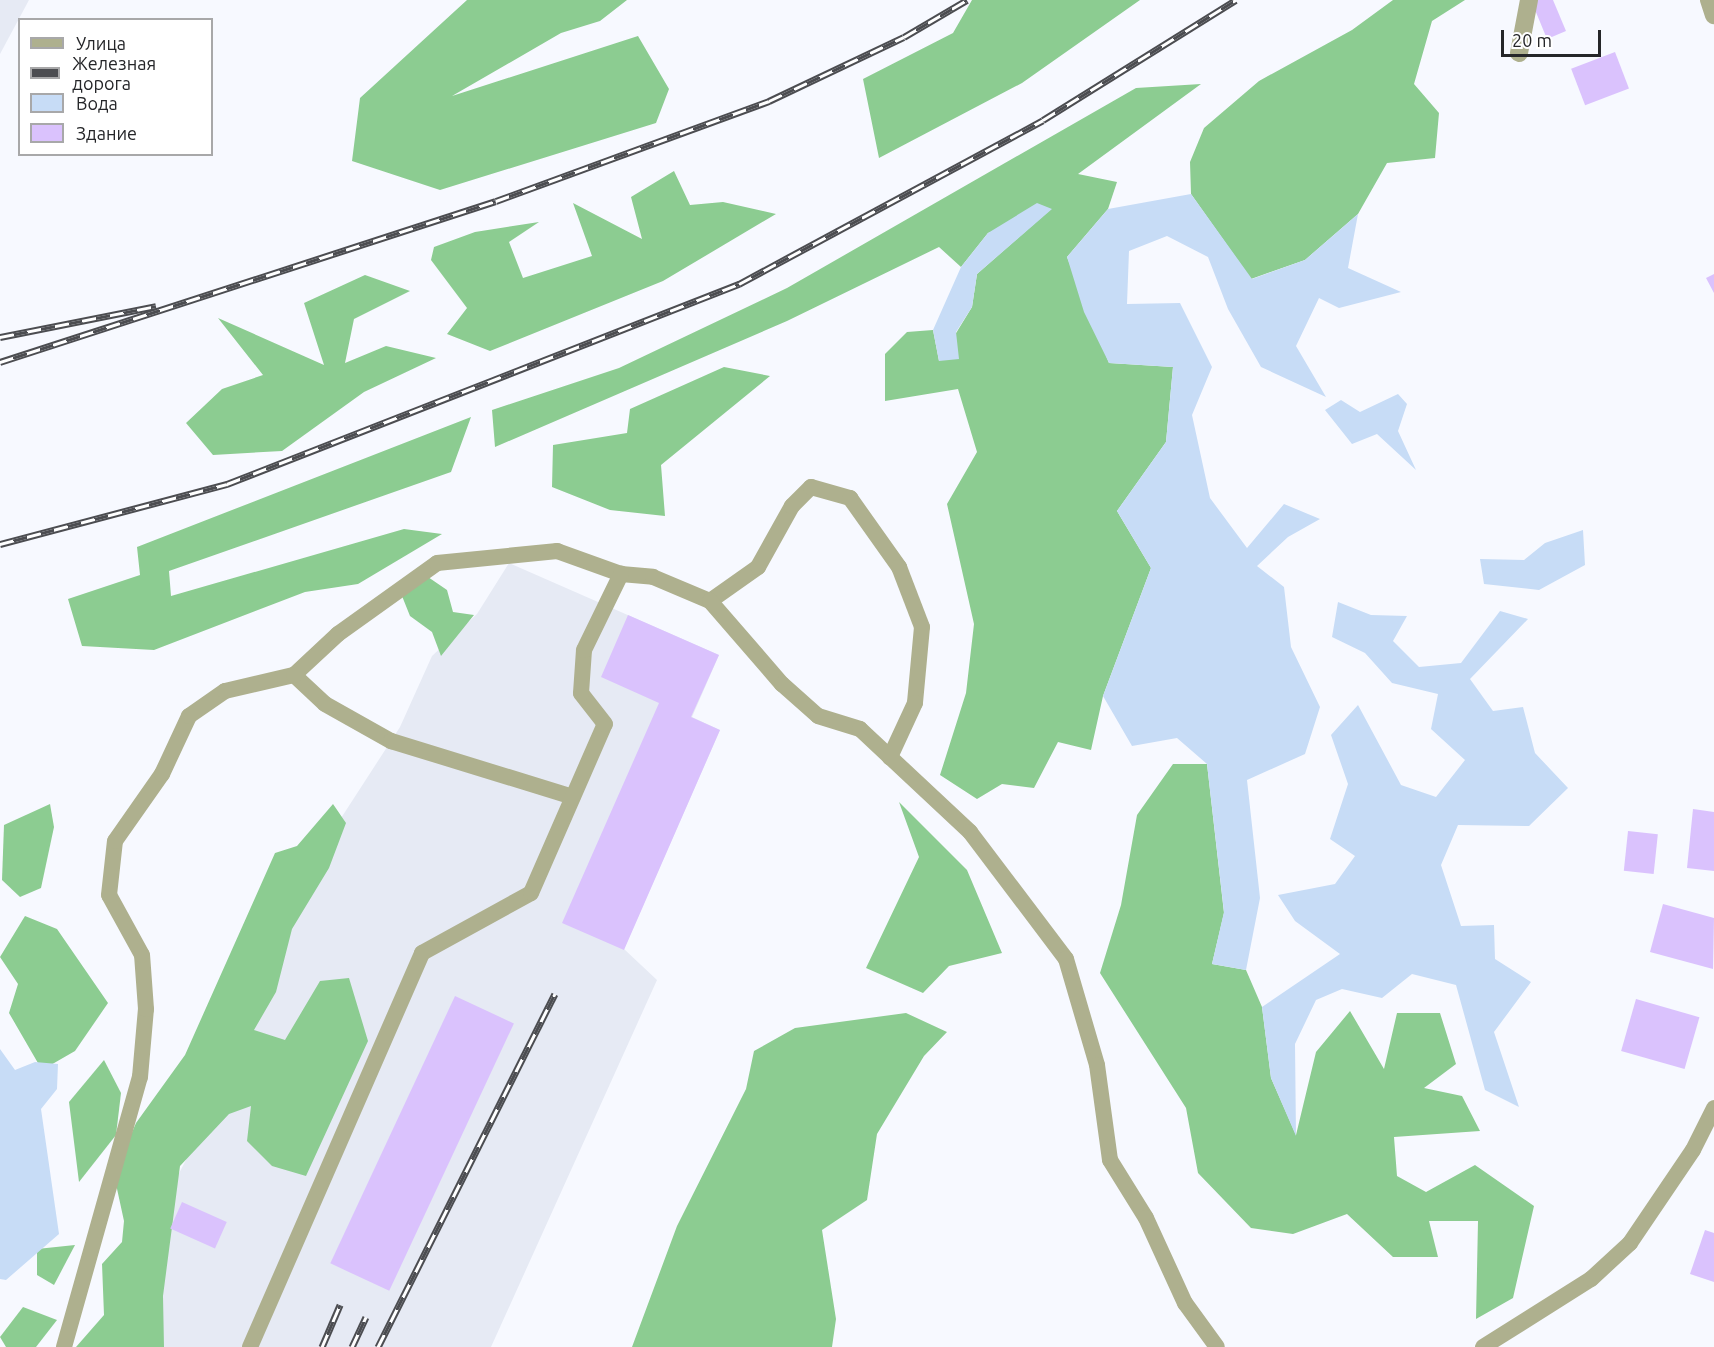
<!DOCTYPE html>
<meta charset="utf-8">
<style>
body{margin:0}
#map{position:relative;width:1714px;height:1347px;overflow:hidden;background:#f7f9ff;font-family:Ubuntu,sans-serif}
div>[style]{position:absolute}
.built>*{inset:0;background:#e6eaf4}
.forest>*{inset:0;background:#8ccc91}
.water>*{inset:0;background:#c7dcf6}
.building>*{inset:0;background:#dac2fd;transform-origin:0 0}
.lane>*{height:16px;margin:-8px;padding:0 8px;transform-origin:8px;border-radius:8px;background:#aeb08e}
.street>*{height:18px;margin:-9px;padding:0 9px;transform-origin:9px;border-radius:9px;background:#aeb08e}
.rail>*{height:7px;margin-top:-3.5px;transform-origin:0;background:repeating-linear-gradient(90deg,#fff 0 14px,#4c4d51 0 28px);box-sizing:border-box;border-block:2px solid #4c4d51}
span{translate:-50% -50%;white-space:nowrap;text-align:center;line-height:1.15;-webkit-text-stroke:6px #fff;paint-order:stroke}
.legend{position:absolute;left:18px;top:18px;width:195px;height:138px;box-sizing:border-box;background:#fff;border:2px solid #a8a8a9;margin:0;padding:8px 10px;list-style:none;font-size:18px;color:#252629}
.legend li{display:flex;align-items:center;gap:12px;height:30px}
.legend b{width:30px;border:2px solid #a8a8a9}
.scale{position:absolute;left:1501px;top:30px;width:100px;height:27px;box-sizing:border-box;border:3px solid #252629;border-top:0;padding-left:8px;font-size:18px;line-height:21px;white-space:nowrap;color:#252629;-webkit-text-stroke:4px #fff;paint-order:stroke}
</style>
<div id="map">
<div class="built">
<div style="clip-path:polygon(0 0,29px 0,0 54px)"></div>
<div style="clip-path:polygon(509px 563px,719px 655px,692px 717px,720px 730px,624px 949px,657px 980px,491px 1347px,158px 1347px,172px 1187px,275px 987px,242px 971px,400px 727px,432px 656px,477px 614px)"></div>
</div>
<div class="forest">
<div style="clip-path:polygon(467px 0,627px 0,600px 21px,561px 33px,452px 96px,638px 36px,669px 89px,656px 123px,440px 190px,352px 161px,360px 98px)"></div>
<div style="clip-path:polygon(972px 0,1140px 0,1022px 83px,879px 158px,863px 79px,953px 33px)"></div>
<div style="clip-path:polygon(1393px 0,1465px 0,1432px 21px,1414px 84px,1439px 113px,1435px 158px,1387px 163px,1358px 214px,1305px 260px,1251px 279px,1191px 194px,1190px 162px,1204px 128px,1259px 81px,1352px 30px)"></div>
<div style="clip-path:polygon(1201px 84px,1078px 174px,1117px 182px,1108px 209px,1067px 257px,1109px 363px,1173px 367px,1166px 442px,1117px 511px,1151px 568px,1103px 696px,1091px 750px,1058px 742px,1034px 788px,1002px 784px,977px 799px,940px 775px,966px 693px,974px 624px,947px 504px,977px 452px,958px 389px,885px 401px,885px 354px,907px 332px,933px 330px,939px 361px,972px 307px,977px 274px,1051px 209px,988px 233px,961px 267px,939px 247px,787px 321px,495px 447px,492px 410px,619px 368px,787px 288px,1136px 88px)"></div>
<div style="clip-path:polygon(674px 171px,690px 205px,723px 202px,776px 214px,663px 281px,490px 351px,447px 334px,467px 308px,431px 260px,434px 247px,475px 232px,539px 222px,509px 242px,523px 278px,592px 256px,573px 203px,642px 239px,631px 197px)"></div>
<div style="clip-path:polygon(365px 275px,410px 291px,354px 319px,345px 363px,386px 346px,436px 358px,364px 392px,282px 451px,213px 455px,186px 423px,222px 389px,263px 375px,218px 318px,324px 365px,304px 303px)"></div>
<div style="clip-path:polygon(724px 367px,770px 376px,661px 465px,665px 516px,610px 510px,552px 487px,553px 445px,627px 433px,630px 409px)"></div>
<div style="clip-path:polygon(471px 417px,451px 472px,169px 571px,171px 596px,404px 529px,442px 534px,358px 584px,305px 592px,154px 650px,82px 646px,68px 599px,140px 575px,137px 547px)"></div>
<div style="clip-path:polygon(428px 577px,447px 590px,453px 612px,474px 615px,441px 656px,432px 632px,410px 616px,402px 596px)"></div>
<div style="clip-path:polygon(1173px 764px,1207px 764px,1224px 913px,1212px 964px,1246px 970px,1262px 1007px,1271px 1078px,1296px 1135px,1316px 1052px,1350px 1011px,1384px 1069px,1397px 1013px,1440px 1013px,1456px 1064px,1424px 1088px,1462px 1096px,1480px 1131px,1394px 1137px,1397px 1176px,1426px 1192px,1475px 1165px,1534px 1206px,1513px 1298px,1476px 1319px,1478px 1221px,1429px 1221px,1438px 1257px,1393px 1257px,1347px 1214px,1293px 1234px,1251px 1228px,1198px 1173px,1186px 1108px,1100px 973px,1121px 905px,1137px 815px)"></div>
<div style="clip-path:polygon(899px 802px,967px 870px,1002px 953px,949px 966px,923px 993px,866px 968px,919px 857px)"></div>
<div style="clip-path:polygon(50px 804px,54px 827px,41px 888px,20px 897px,2px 880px,4px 825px)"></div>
<div style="clip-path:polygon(333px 804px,346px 823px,329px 868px,292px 929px,276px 992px,254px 1030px,285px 1040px,320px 981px,349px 978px,368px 1041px,306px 1176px,272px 1166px,247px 1141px,251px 1106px,229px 1114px,180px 1166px,163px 1296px,164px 1347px,76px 1347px,104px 1315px,102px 1264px,122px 1242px,124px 1221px,114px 1175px,136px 1123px,185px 1055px,275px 853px,297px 846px)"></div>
<div style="clip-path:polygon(25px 916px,57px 929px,108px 1003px,75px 1051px,42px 1070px,9px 1013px,18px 984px,0 957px)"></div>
<div style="clip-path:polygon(906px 1013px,947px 1032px,924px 1056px,877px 1134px,867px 1200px,822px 1230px,836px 1319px,832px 1347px,632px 1347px,677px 1226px,746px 1089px,754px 1051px,795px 1028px)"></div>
<div style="clip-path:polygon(104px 1060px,121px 1093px,116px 1135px,79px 1182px,69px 1102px)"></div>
<div style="clip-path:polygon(75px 1245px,54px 1285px,37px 1275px,37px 1249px)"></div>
<div style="clip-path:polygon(23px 1307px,57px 1320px,36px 1347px,6px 1347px,0 1337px)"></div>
</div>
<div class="water">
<div style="clip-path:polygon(1191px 194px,1252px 279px,1305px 260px,1358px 214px,1348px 268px,1401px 292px,1339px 308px,1319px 298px,1296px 346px,1326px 397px,1261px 367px,1228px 309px,1208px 257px,1167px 236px,1129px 251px,1127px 304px,1180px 303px,1212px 367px,1192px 415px,1210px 498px,1247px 548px,1284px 504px,1320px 519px,1288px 537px,1257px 566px,1284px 587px,1291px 647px,1320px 707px,1305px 754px,1247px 780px,1260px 898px,1246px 970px,1212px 964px,1224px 912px,1207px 764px,1177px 738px,1132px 746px,1103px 696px,1151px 568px,1117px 511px,1166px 442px,1173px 367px,1109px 363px,1084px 312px,1067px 257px,1108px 209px)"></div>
<div style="clip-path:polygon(1037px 203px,1052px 209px,977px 274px,972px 307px,956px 332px,959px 359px,939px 361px,933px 330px,961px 267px,988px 233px)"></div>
<div style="clip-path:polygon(1398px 394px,1407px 404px,1398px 431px,1416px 470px,1377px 434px,1352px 444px,1325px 410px,1341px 400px,1360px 412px)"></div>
<div style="clip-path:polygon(1583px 530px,1585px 565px,1539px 590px,1484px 584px,1480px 559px,1524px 560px,1545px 543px)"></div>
<div style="clip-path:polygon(1338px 602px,1371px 615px,1407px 616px,1393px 641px,1419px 667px,1461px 663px,1500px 611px,1528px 619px,1470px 679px,1493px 711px,1523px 707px,1535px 753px,1568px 788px,1529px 826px,1458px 825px,1441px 865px,1461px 926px,1494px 925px,1495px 959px,1531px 982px,1494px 1032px,1519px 1107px,1485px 1090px,1456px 985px,1412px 974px,1382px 998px,1342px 989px,1316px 1000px,1295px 1044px,1296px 1136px,1271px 1078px,1262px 1007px,1340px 954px,1295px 921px,1278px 895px,1335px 884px,1355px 856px,1330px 839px,1348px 784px,1331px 735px,1358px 705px,1401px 785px,1436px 797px,1465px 760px,1431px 729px,1438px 694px,1392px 683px,1365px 653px,1332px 637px)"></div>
<div style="clip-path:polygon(0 1049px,15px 1070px,35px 1062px,58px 1064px,57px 1089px,41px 1109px,59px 1234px,6px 1280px,0 1279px)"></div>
</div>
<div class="building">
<div style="clip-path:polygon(1531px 0,1553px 0,1566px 31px,1547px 39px)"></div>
<div style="left:1615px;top:52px;width:39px;height:47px;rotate:69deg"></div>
<div style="clip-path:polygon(1714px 274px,1714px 293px,1706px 278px)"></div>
<div style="clip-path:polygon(628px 615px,719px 655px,691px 717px,720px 730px,624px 950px,562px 923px,659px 703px,601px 677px)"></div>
<div style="clip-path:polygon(1693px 809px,1714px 812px,1714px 871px,1687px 868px)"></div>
<div style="left:1628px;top:831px;width:30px;height:40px;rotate:6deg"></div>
<div style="clip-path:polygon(1663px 904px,1714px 918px,1713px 969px,1650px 952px)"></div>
<div style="left:455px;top:996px;width:65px;height:295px;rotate:25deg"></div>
<div style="left:1636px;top:999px;width:66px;height:54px;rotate:16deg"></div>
<div style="left:182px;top:1202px;width:49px;height:29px;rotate:24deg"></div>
<div style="clip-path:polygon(1705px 1230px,1714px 1233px,1714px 1282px,1690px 1274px)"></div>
</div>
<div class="lane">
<div style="left:710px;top:601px;width:59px;rotate:-35.3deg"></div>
<div style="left:758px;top:567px;width:70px;rotate:-60.9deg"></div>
<div style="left:792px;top:506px;width:27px;rotate:-45deg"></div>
<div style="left:811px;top:487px;width:41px;rotate:15.8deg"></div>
<div style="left:850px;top:498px;width:85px;rotate:54.6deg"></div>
<div style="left:899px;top:567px;width:64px;rotate:69deg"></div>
<div style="left:922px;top:627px;width:76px;rotate:95.3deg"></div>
<div style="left:915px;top:703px;width:60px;rotate:114.8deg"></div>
<div style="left:294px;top:675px;width:42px;rotate:43.1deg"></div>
<div style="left:325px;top:704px;width:76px;rotate:29.3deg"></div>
<div style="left:391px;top:741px;width:190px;rotate:17.1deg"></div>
<div style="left:64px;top:1347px;width:280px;rotate:-74.3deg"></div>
<div style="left:140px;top:1077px;width:68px;rotate:-85deg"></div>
<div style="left:146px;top:1009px;width:54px;rotate:-94.2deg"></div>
<div style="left:142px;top:955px;width:68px;rotate:-118.8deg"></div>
<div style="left:109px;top:895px;width:54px;rotate:-83.7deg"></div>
<div style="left:115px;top:841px;width:82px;rotate:-55deg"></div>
<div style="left:162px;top:774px;width:64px;rotate:-65deg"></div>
<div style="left:189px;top:716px;width:44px;rotate:-34.8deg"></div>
<div style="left:225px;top:691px;width:71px;rotate:-13.1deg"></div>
<div style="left:294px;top:675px;width:60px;rotate:-43deg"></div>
<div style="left:338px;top:634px;width:122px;rotate:-35.6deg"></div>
<div style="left:437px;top:563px;width:121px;rotate:-5.7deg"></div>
<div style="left:557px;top:551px;width:68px;rotate:19.8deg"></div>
<div style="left:621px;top:574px;width:32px;rotate:5deg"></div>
<div style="left:653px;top:577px;width:62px;rotate:22.8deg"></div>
<div style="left:710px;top:601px;width:110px;rotate:49.1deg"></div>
<div style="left:782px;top:684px;width:48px;rotate:41.6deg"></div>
<div style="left:818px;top:716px;width:44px;rotate:17.2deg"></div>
<div style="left:860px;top:729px;width:151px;rotate:43.1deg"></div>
<div style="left:970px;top:832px;width:159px;rotate:52.9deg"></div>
<div style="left:1066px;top:959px;width:110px;rotate:73.7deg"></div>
<div style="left:1097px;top:1065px;width:96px;rotate:82.2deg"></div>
<div style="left:1110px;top:1160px;width:68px;rotate:58.2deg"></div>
<div style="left:1146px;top:1218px;width:94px;rotate:65.4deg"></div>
<div style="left:1185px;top:1303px;width:54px;rotate:54deg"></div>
<div style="left:250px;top:1347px;width:430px;rotate:-66.4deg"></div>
<div style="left:422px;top:953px;width:124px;rotate:-28.8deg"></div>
<div style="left:531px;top:893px;width:184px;rotate:-66.4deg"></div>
<div style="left:605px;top:724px;width:39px;rotate:-128deg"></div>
<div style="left:581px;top:693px;width:43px;rotate:-86deg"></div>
<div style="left:584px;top:650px;width:85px;rotate:-64deg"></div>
<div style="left:1483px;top:1347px;width:128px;rotate:-32.2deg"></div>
<div style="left:1591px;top:1279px;width:53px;rotate:-42.7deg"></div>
<div style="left:1630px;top:1243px;width:112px;rotate:-55.9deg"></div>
<div style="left:1693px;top:1150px;width:47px;rotate:-63.4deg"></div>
</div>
<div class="street">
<div style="left:1709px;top:0;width:16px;rotate:72deg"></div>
<div style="left:1519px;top:53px;width:54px;rotate:-79.3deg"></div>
</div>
<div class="rail">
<div style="left:0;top:337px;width:159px;rotate:-11.2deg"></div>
<div style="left:0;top:362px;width:521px;rotate:-17.98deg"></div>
<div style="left:496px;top:201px;width:291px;rotate:-20.1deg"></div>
<div style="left:769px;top:101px;width:149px;rotate:-25.4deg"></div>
<div style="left:904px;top:37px;width:73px;rotate:-30.4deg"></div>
<div style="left:0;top:544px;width:235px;rotate:-14.8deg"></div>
<div style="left:227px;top:484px;width:550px;rotate:-21.34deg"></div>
<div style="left:739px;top:284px;width:345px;rotate:-28.3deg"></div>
<div style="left:1043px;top:120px;width:227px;rotate:-31.9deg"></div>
<div style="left:322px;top:1347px;width:46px;rotate:-66.8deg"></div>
<div style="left:352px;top:1347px;width:33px;rotate:-65deg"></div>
<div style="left:378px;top:1347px;width:395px;rotate:-63.4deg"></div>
</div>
<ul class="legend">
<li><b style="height:8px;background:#aeb08e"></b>Улица</li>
<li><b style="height:8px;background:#4c4d51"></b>Железная дорога</li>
<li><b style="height:16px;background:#c7dcf6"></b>Вода</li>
<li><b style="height:16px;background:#dac2fd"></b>Здание</li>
</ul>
<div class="scale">20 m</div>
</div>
